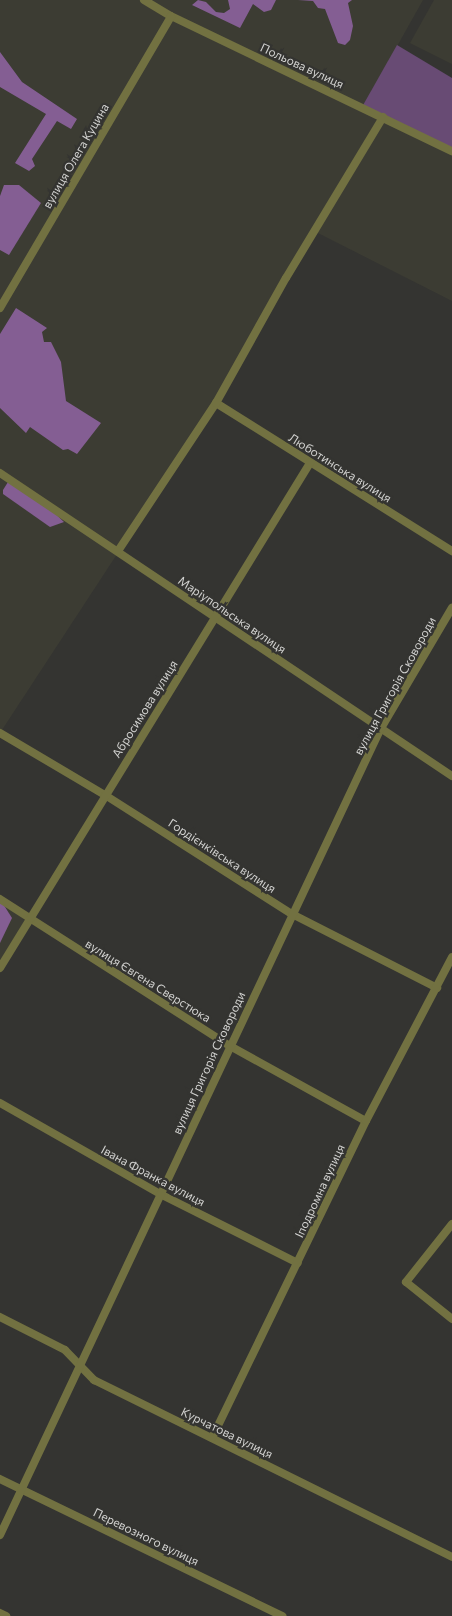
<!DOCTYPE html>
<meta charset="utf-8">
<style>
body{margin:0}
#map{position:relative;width:452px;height:1616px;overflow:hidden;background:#343431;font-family:Commissioner,sans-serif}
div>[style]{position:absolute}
.built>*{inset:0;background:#3c3c33}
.green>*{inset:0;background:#684b74}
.forest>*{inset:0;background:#845e93}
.street>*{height:8px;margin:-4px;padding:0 4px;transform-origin:4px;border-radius:4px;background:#727141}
span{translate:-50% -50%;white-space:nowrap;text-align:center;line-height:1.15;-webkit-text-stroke:4.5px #343431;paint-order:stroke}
.street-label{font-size:12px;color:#d2d2d0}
</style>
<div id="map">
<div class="built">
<div style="clip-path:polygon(0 0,423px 0,363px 107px,452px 151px,452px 301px,314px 231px,216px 403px,0 733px)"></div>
<div style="clip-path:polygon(434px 0,452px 0,452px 64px,410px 43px)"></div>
<div style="clip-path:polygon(0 900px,25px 920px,0 961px)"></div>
</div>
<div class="green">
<div style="clip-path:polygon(397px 45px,452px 78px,452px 151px,362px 107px)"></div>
</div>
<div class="forest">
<div style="clip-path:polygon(198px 0,206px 2px,216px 12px,224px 13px,230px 9px,228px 0,276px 0,271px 10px,264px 12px,253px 4px,240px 28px,192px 5px)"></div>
<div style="clip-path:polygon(298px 0,352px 0,348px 3px,353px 26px,350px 40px,345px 45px,338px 43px,325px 9px,318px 8px,313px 1px)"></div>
<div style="clip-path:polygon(0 52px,22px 82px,77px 119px,71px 129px,57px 121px,32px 159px,35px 166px,29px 171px,15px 163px,46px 114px,0 87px)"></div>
<div style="clip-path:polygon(4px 185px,19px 185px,41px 203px,9px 255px,0 250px,0 196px)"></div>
<div style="clip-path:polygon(16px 308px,47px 328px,42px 332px,44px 342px,51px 342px,61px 362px,66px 401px,101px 423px,77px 454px,68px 449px,63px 450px,30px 427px,26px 433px,0 408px,0 334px)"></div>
<div style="clip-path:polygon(8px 482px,39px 498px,64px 522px,50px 527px,3px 494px,3px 490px)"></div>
<div style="clip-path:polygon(0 899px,12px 918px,0 943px)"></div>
</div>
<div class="street">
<div style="left:144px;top:0;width:31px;rotate:31deg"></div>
<div style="left:171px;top:16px;width:312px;rotate:25.7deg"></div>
<div style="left:0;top:308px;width:338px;rotate:-59.6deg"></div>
<div style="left:216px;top:403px;width:279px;rotate:32.1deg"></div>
<div style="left:0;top:473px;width:544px;rotate:33.84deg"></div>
<div style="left:118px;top:551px;width:178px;rotate:-56.5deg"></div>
<div style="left:216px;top:403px;width:143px;rotate:-60.8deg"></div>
<div style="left:286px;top:278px;width:188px;rotate:-58.9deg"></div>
<div style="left:0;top:733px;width:122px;rotate:30.6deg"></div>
<div style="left:105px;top:795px;width:222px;rotate:32.5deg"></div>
<div style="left:292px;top:914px;width:163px;rotate:27deg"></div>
<div style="left:0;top:899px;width:273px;rotate:32.6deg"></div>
<div style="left:230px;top:1046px;width:155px;rotate:28.9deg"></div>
<div style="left:0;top:968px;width:593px;rotate:-58.46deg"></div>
<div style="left:0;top:1103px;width:184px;rotate:29.6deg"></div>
<div style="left:160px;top:1194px;width:154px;rotate:26.6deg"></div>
<div style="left:452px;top:1224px;width:74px;rotate:128.4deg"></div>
<div style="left:406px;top:1282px;width:59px;rotate:38.8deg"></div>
<div style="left:0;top:1317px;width:73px;rotate:26.9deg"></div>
<div style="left:65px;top:1350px;width:42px;rotate:46deg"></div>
<div style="left:94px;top:1380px;width:399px;rotate:26.3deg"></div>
<div style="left:212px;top:1438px;width:352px;rotate:-64.1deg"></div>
<div style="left:366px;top:1121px;width:185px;rotate:-62.3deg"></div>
<div style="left:0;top:1479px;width:314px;rotate:25.9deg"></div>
<div style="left:0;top:1535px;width:890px;rotate:-64.73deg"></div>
<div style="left:380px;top:730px;width:142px;rotate:-59.5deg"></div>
<div style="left:0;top:1613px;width:7px;rotate:27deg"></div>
</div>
<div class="street-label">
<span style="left:302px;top:66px;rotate:25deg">Польова вулиця</span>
<span style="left:76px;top:156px;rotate:-60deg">вулиця Олега Куцина</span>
<span style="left:340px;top:468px;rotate:32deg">Люботинська вулиця</span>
<span style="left:232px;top:615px;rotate:34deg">Маріупольська вулиця</span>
<span style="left:395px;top:686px;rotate:-61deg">вулиця Григорія Сковороди</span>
<span style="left:145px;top:709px;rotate:-58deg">Абросимова вулиця</span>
<span style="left:222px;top:856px;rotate:33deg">Гордієнківська вулиця</span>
<span style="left:148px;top:981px;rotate:32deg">вулиця Євгена Сверстюка</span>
<span style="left:209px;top:1063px;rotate:-65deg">вулиця Григорія Сковороди</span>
<span style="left:153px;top:1176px;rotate:28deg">Івана Франка вулиця</span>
<span style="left:320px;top:1191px;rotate:-65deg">Іподромна вулиця</span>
<span style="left:227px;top:1433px;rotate:26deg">Курчатова вулиця</span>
<span style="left:146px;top:1537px;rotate:26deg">Перевозного вулиця</span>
</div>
</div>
